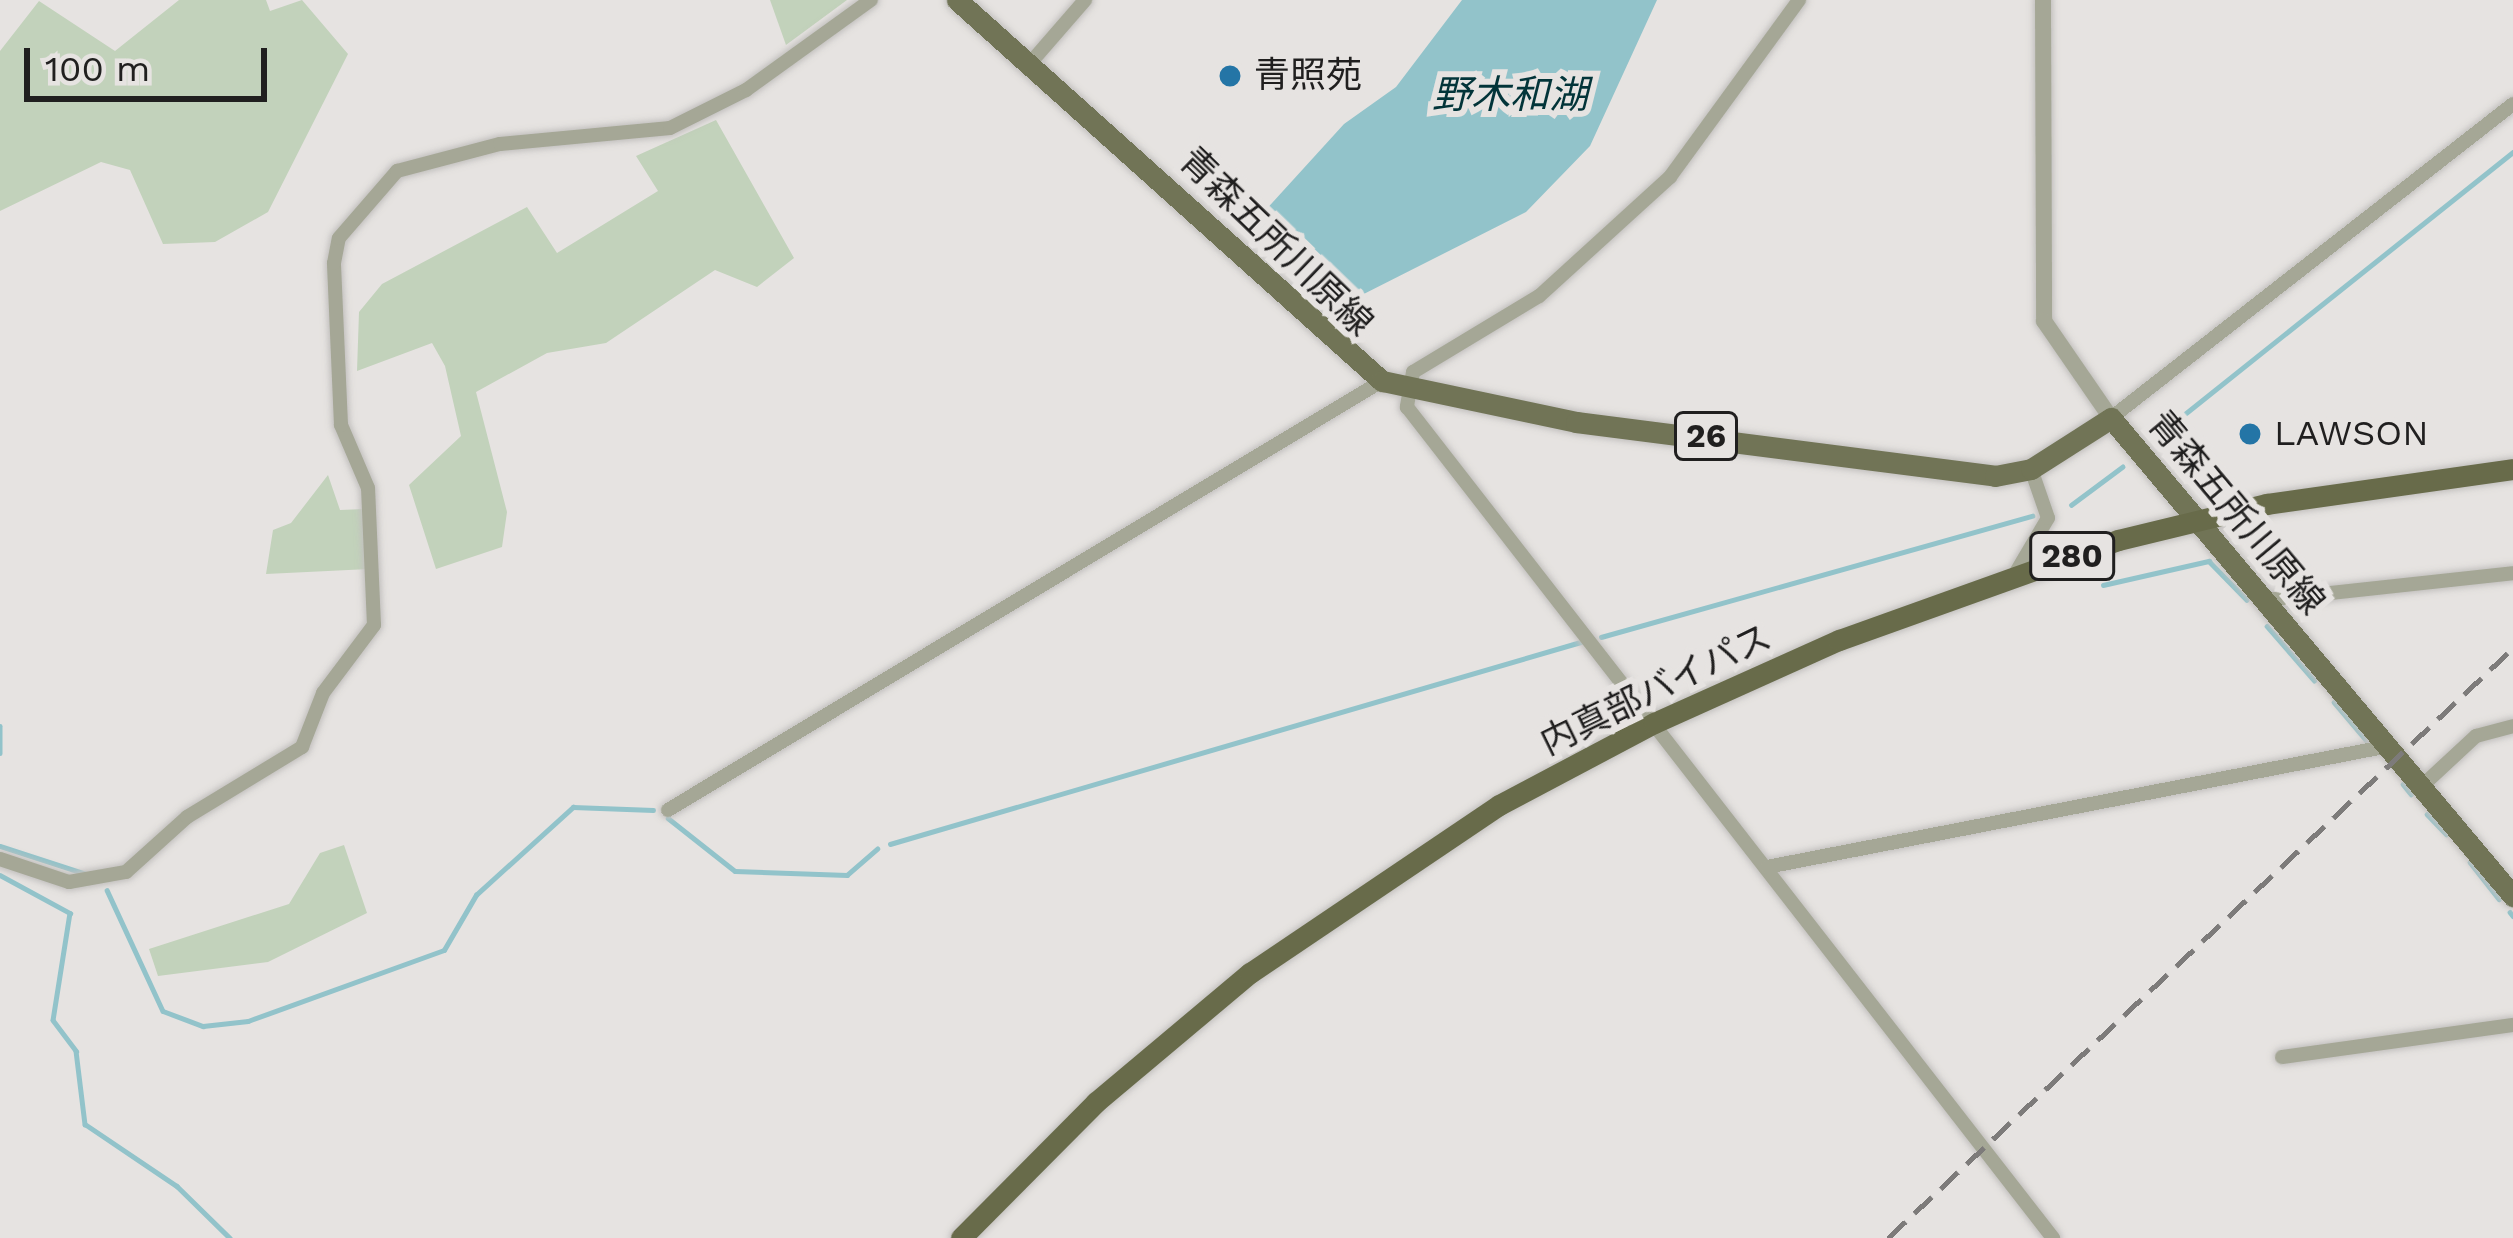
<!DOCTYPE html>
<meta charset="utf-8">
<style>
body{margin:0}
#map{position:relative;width:2513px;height:1238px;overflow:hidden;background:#e6e3e1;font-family:"Work Sans","Noto Sans JP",sans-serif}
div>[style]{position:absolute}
.green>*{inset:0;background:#c2d2bb}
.water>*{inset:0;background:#92c3ca}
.stream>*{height:4.5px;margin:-2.25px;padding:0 2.25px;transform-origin:2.25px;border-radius:2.25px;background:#92c3ca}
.roads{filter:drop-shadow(0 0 3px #c2c0be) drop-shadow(0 0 3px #c2c0be)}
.minor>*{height:14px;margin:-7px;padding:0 7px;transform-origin:7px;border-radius:7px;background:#a5a796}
.tertiary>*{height:16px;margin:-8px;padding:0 8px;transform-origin:8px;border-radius:8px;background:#a5a796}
.primary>*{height:21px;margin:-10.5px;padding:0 10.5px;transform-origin:10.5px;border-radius:10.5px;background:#717456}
.trunk>*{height:21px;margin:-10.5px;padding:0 10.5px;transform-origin:10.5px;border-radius:10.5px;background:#686b4a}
.rail>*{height:4.5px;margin-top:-2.25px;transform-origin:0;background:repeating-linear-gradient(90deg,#7d7b7a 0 24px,transparent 0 36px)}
.dots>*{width:33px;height:33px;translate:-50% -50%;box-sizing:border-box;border:6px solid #e6e3e1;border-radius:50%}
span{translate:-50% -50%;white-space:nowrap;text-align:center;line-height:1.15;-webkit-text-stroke:12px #e6e3e1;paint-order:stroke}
.shield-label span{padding:3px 9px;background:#e6e3e1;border:3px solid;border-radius:9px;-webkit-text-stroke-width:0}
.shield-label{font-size:33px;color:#201f1f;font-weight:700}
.poi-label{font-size:36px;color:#201f1f}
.left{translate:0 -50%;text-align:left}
.street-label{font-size:36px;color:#201f1f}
.water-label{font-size:39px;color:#023439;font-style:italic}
.scale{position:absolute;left:24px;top:48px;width:243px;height:54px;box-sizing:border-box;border:6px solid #201f1f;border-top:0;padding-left:15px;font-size:36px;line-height:42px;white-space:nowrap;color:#201f1f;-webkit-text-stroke:9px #e6e3e1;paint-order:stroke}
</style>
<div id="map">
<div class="green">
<div style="clip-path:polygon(179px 0,266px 0,270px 11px,302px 0,348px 54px,268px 212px,215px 242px,163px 244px,130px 170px,101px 162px,0 211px,0 51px,39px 1px,115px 51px)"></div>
<div style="clip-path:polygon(770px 0,847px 0,786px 45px)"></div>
<div style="clip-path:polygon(716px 120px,794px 258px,757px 287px,715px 270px,606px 343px,547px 353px,476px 392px,507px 512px,502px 547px,436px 569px,409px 485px,461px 436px,445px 366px,432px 343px,357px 371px,359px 312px,382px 284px,527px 207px,557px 253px,658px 191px,636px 156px)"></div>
<div style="clip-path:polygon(328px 475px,340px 510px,365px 509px,369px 569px,266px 574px,273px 530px,291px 523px)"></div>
<div style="clip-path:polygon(344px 845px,367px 913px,268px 962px,158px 976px,149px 949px,289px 904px,320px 853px)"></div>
</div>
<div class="water">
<div style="clip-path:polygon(1462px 0,1657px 0,1590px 146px,1526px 212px,1340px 306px,1253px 224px,1344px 124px,1396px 87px)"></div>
</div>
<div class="stream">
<div style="left:2156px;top:437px;width:457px;rotate:-38.6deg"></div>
<div style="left:2071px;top:505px;width:64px;rotate:-36.7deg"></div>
<div style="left:2103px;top:585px;width:109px;rotate:-12.8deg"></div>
<div style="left:2209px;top:561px;width:54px;rotate:45.7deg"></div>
<div style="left:2267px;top:626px;width:72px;rotate:49deg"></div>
<div style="left:1601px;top:637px;width:448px;rotate:-15.7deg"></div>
<div style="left:2334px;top:702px;width:51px;rotate:49.8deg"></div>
<div style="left:0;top:726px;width:27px;rotate:90deg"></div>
<div style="left:2403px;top:784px;width:13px;rotate:51deg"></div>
<div style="left:2427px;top:814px;width:28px;rotate:46deg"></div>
<div style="left:668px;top:818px;width:85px;rotate:38.3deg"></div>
<div style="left:735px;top:871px;width:112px;rotate:2deg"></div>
<div style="left:847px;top:875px;width:40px;rotate:-41deg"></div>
<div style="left:890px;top:844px;width:720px;rotate:-16.3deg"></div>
<div style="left:0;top:846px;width:90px;rotate:18deg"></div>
<div style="left:2470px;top:862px;width:47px;rotate:51.9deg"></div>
<div style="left:0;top:875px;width:80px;rotate:28.5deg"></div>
<div style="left:70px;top:913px;width:108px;rotate:99deg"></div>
<div style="left:53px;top:1020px;width:39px;rotate:53deg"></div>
<div style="left:76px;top:1051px;width:74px;rotate:83deg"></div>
<div style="left:85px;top:1124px;width:111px;rotate:34deg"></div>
<div style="left:177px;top:1186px;width:74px;rotate:44.5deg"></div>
<div style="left:107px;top:890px;width:133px;rotate:65.2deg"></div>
<div style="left:163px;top:1011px;width:43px;rotate:20.6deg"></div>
<div style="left:203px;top:1026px;width:45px;rotate:-6.3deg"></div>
<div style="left:248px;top:1021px;width:208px;rotate:-19.9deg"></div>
<div style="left:444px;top:950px;width:64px;rotate:-59.8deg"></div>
<div style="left:476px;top:895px;width:131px;rotate:-42.2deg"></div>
<div style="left:573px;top:807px;width:80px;rotate:2.1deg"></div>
<div style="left:2510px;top:912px;width:5px;rotate:53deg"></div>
</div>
<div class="roads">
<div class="minor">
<div style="left:1799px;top:0;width:219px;rotate:126.1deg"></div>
<div style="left:1670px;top:177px;width:177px;rotate:137.7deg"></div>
<div style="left:1539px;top:296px;width:147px;rotate:148.9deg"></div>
<div style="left:1413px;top:372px;width:36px;rotate:100deg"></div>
<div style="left:1407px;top:407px;width:1053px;rotate:52.14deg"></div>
<div style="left:1032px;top:61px;width:81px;rotate:-49deg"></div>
<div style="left:2111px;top:418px;width:510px;rotate:-37.99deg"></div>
<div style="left:2015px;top:574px;width:65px;rotate:-59.5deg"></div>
<div style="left:2048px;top:518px;width:52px;rotate:-109.1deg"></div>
<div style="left:2266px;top:600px;width:248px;rotate:-6.2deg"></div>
<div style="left:2422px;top:786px;width:74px;rotate:-42.8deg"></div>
<div style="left:2476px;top:736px;width:38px;rotate:-15deg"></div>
<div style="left:668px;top:810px;width:833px;rotate:-31deg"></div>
<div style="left:0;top:859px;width:73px;rotate:18.4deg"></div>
<div style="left:69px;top:882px;width:58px;rotate:-10deg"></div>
<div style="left:126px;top:872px;width:82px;rotate:-42deg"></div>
<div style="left:187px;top:817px;width:135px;rotate:-31.3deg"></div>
<div style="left:302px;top:747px;width:58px;rotate:-68.7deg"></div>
<div style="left:323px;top:693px;width:85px;rotate:-53.1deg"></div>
<div style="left:374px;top:625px;width:137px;rotate:-92.5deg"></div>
<div style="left:368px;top:488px;width:69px;rotate:-113.2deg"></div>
<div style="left:341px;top:425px;width:162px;rotate:-92.5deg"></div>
<div style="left:334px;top:263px;width:25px;rotate:-79deg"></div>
<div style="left:339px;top:238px;width:89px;rotate:-49.1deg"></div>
<div style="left:397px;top:171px;width:106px;rotate:-14.7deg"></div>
<div style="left:500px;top:144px;width:171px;rotate:-5.4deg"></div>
<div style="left:670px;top:128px;width:85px;rotate:-26.6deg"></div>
<div style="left:746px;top:90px;width:154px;rotate:-35.8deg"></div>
<div style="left:1767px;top:867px;width:634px;rotate:-11.01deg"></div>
<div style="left:2282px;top:1057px;width:233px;rotate:-7.9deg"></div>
</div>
<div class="tertiary">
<div style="left:2043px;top:0;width:321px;rotate:89.8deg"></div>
<div style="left:2044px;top:321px;width:118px;rotate:55.4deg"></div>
</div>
<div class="primary">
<div style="left:957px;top:0;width:571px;rotate:41.88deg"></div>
<div style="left:1382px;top:381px;width:198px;rotate:11.9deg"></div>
<div style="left:1576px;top:422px;width:422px;rotate:7.3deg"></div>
<div style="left:1995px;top:476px;width:37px;rotate:-11deg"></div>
<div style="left:2031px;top:469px;width:95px;rotate:-32.5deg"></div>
<div style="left:2111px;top:418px;width:625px;rotate:49.94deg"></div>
</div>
<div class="trunk">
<div style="left:961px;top:1238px;width:192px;rotate:-45.2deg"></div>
<div style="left:1096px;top:1102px;width:201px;rotate:-40deg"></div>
<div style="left:1250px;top:973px;width:300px;rotate:-34deg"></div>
<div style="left:1499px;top:805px;width:175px;rotate:-27.9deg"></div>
<div style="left:1654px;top:723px;width:203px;rotate:-24.2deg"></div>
<div style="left:1839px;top:640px;width:296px;rotate:-19.7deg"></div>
<div style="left:2118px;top:540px;width:153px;rotate:-13.6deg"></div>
<div style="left:2267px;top:504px;width:248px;rotate:-8.1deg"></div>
</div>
</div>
<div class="rail">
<div style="left:1888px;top:1238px;width:859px;rotate:-43.35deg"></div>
</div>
<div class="dots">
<div style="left:1230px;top:76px;background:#2475a6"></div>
<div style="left:2250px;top:434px;background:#2475a6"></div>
</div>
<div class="shield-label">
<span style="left:1706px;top:436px">26</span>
<span style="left:2072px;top:556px">280</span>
</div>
<div class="poi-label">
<span class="left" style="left:1254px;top:76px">青照苑</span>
<span class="left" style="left:2274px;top:434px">LAWSON</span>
</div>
<div class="street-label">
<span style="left:1276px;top:242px;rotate:44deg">青森五所川原線</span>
<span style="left:2236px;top:513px;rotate:50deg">青森五所川原線</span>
<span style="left:1656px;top:690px;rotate:-26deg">内真部バイパス</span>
</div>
<div class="water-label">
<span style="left:1510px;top:95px">野木和湖</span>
</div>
<div class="scale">100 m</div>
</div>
